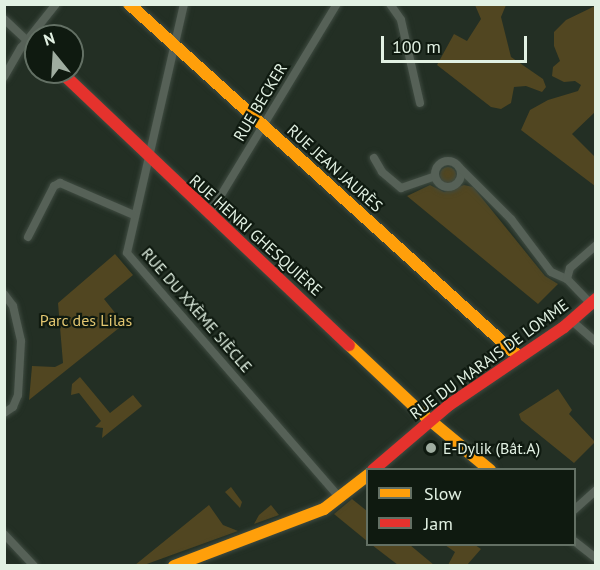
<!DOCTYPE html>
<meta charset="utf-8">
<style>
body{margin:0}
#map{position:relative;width:600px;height:570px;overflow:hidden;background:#232f24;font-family:"PT Sans",sans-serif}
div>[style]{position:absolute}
.green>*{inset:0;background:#514621}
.round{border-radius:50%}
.roads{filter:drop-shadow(0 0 2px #3f4b41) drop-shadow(0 0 2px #3f4b41)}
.street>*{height:8px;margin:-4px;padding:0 4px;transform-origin:4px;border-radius:4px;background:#566157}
.street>.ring{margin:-4px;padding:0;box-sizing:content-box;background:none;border:8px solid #566157;border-radius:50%}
.slow>*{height:12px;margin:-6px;padding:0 6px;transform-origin:6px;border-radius:6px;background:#ff9f0a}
.jam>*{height:12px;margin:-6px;padding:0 6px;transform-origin:6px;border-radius:6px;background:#e5322d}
.dots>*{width:16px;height:16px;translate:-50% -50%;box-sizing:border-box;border:3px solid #0f1a10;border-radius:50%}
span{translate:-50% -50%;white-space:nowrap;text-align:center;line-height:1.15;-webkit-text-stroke:4.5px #0f1a10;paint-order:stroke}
.street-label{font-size:16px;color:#e2f1e3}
.park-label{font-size:16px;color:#e3c771}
.poi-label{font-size:16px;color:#e2f1e3}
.left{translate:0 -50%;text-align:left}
.frame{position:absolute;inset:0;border:6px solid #e2f1e3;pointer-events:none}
.legend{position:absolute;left:366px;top:468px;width:210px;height:78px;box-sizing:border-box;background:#0f1a10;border:2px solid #637064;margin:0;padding:8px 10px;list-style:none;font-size:18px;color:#e2f1e3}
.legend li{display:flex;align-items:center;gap:12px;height:30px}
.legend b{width:30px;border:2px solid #637064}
.north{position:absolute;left:24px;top:24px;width:60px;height:60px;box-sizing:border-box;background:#0f1a10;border:2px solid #637064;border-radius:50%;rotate:342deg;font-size:16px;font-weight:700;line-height:24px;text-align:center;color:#e2f1e3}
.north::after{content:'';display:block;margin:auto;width:21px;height:27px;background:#9fada0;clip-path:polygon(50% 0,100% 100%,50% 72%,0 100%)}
.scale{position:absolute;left:381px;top:36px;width:146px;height:27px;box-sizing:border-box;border:3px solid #e2f1e3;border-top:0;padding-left:8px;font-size:18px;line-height:21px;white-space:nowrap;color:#e2f1e3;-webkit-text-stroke:4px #0f1a10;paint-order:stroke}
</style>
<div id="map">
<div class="green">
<div style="clip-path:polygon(475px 5px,506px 5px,501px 17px,511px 57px,543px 79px,546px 87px,542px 92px,526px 86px,514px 87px,511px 103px,501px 109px,491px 107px,437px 65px,454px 34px,467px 41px,481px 19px)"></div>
<div style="clip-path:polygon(595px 6px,595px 112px,572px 134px,595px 157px,595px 186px,521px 130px,530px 110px,548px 100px,578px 91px,581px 85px,575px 81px,564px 82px,552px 76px,553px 67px,560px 61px,554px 46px,554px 32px,566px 20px)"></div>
<div class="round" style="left:440px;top:167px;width:16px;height:16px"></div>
<div style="clip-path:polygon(430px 185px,444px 192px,464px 185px,473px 187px,545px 276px,558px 284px,538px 304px,407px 196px)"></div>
<div style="clip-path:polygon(115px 254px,133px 275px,104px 299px,124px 324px,29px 400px,32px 366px,55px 367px,63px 363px,58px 303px)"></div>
<div style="clip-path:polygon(80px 377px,110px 413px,133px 395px,142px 406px,102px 438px,103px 428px,95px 427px,101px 421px,79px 393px,71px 395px,72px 384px)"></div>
<div style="clip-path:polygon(558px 389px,572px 410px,569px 414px,595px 442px,574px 463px,521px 420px,519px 414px)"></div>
<div style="clip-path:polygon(231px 487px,242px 502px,240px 508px,225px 492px)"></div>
<div style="clip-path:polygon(352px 499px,367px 511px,367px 541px,334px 514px)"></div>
<div style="clip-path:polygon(209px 505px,223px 525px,238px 531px,144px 565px,135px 565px)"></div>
<div style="clip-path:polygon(271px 505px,279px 515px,254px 524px,259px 515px)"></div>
<div style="clip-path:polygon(372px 545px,410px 545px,434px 565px,398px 565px)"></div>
<div style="clip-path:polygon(445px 545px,475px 545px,481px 549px,467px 565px,448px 565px,455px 552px)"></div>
</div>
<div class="roads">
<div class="street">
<div style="left:184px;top:4px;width:255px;rotate:102.9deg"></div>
<div style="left:127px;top:253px;width:325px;rotate:49deg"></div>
<div style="left:390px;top:4px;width:19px;rotate:55deg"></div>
<div style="left:401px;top:20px;width:85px;rotate:77.1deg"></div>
<div style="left:4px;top:19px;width:44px;rotate:43.2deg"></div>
<div style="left:4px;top:77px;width:34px;rotate:-60deg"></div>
<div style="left:21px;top:48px;width:56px;rotate:-51.5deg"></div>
<div style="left:374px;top:158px;width:16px;rotate:60deg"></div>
<div style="left:382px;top:172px;width:25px;rotate:40deg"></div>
<div style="left:401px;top:188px;width:36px;rotate:-19deg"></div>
<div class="ring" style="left:435px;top:161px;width:18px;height:18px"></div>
<div style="left:459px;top:167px;width:74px;rotate:45deg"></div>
<div style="left:511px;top:219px;width:66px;rotate:53deg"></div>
<div style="left:551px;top:272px;width:17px;rotate:24deg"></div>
<div style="left:567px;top:279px;width:33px;rotate:46deg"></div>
<div style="left:209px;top:215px;width:247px;rotate:-58.8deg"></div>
<div style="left:28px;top:237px;width:57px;rotate:-63deg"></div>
<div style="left:54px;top:186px;width:7px;rotate:-27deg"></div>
<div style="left:60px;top:183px;width:81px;rotate:23.4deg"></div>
<div style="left:567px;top:279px;width:11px;rotate:-75deg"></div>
<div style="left:570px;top:268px;width:35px;rotate:-41deg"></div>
<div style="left:4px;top:294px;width:15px;rotate:53deg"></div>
<div style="left:13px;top:306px;width:36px;rotate:77deg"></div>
<div style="left:21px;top:341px;width:54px;rotate:93.2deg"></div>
<div style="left:18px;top:395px;width:13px;rotate:113deg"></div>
<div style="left:13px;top:407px;width:11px;rotate:146deg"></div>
<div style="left:572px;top:321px;width:32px;rotate:41deg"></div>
<div style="left:574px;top:510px;width:30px;rotate:-42deg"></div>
<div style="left:4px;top:534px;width:44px;rotate:46.8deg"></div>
<div style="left:574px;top:541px;width:28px;rotate:38deg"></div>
</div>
<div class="slow">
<div style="left:129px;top:4px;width:526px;rotate:42.15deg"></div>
<div style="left:349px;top:345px;width:98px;rotate:43.3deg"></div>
<div style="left:420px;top:412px;width:91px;rotate:39.6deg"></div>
<div style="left:174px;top:566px;width:160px;rotate:-20.8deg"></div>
<div style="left:324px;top:509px;width:56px;rotate:-37.7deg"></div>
</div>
<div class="jam">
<div style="left:61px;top:72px;width:397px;rotate:43.5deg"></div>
<div style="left:373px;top:470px;width:100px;rotate:-40.5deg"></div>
<div style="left:449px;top:405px;width:139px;rotate:-34.1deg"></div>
<div style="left:564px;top:327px;width:43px;rotate:-41.2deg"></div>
</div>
</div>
<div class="dots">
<div style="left:431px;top:448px;background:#9fada0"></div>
</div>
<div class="street-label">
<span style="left:260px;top:102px;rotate:-59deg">RUE BECKER</span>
<span style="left:335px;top:168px;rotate:42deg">RUE JEAN JAURÈS</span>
<span style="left:256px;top:235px;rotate:42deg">RUE HENRI GHESQUIÈRE</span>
<span style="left:197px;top:310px;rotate:49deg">RUE DU XXÈME SIÈCLE</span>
<span style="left:489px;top:359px;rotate:-36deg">RUE DU MARAIS DE LOMME</span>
</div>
<div class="park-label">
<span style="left:86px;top:320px">Parc des Lilas</span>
</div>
<div class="poi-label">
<span class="left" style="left:443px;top:448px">E-Dylik (Bât.A)</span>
</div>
<div class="frame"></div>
<ul class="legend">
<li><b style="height:8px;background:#ff9f0a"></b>Slow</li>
<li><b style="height:8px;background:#e5322d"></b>Jam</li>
</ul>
<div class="north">N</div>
<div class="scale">100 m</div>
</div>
